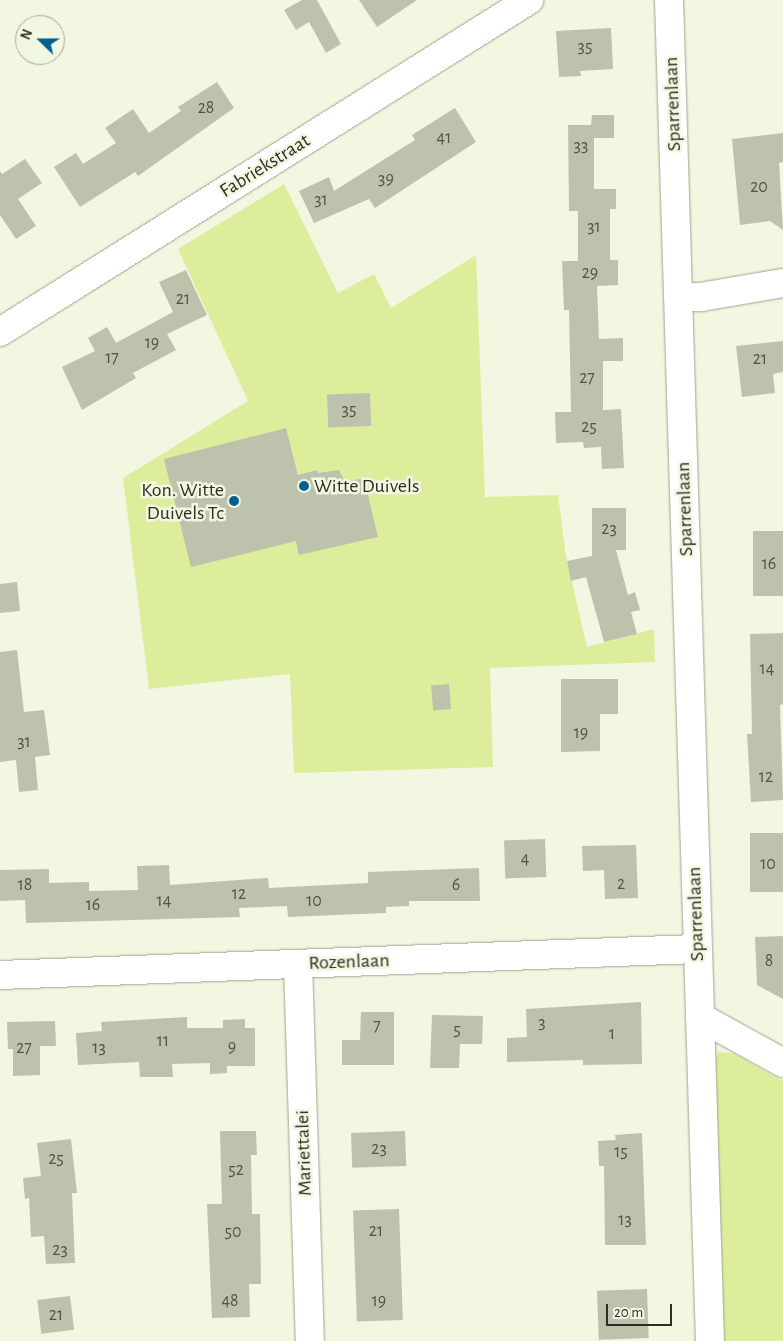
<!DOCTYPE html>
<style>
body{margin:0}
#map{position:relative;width:783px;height:1341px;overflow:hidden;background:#f2f7e1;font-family:"Alegreya Sans",sans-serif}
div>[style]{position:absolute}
.green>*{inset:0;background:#dcee9c}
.building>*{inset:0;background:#bdc2ad;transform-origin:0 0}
.roads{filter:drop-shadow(0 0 1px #a0a590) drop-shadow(0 0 1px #a0a590)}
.minor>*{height:28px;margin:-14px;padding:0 14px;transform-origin:14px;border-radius:14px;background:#fff}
.dots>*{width:14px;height:14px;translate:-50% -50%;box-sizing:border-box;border:2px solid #f2f7e1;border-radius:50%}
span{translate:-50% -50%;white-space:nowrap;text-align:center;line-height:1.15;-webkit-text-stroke:5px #f2f7e1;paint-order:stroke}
.number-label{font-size:18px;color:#515448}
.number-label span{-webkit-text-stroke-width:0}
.street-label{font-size:20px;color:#2d2f27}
.poi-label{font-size:20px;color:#2d2f27}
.left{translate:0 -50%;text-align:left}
.right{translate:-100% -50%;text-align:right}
.north{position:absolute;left:15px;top:15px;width:50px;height:50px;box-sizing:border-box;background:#f2f7e1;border:1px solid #a3a797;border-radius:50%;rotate:292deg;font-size:14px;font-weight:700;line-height:20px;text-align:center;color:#2d2f27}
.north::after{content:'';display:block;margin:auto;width:18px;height:22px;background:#056091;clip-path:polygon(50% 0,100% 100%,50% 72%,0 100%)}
.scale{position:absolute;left:606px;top:1304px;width:66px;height:22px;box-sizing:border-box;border:2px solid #2d2f27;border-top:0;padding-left:6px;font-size:15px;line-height:18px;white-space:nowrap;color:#2d2f27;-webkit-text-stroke:4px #f2f7e1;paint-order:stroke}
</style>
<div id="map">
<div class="green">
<div style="clip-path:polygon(284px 184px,338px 293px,374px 274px,391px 308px,476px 255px,485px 497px,558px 495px,566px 556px,587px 647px,654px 629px,655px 662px,490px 668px,493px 767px,294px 773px,290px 674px,149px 689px,123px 478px,248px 401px,178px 249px)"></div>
<div style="clip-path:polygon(718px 1052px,733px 1053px,783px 1081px,783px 1341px,723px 1341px,714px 1066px)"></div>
</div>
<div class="building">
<div style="clip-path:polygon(302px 0,317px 0,341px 44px,326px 53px,309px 22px,296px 30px,284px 10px)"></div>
<div style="clip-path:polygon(359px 0,417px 0,377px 27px)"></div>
<div style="clip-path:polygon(611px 28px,613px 69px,580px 71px,581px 76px,559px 77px,556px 31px)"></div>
<div style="clip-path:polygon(217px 82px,234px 108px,138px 176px,135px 172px,80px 207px,54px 167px,76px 153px,83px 164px,116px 143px,105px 128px,133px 109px,149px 133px,181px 111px,178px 107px)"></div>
<div style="clip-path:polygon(455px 108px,476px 142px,375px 208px,369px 199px,314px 223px,299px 191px,329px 177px,334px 191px,415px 140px,412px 135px)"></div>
<div style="clip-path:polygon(592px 115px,614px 115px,614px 138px,594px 138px,594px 189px,616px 189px,616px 209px,610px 209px,610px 260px,618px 260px,618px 285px,597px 286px,599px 339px,623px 338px,623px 361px,603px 361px,603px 410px,621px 409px,624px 468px,602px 469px,601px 447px,584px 448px,583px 442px,556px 443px,555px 412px,571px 412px,569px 310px,564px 310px,562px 261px,578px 261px,578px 211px,569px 211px,568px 125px,591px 125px)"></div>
<div style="clip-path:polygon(783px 133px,783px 162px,779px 163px,783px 230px,770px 221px,740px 225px,732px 139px)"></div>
<div style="clip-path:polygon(25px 159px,42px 183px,18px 199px,36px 226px,16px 239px,0 215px,0 171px,2px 174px)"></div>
<div style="clip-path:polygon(186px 270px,207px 315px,167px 334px,176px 350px,133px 373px,136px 378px,82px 410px,62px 367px,95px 351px,88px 338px,107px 327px,116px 343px,173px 312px,159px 282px)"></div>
<div style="clip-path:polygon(783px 341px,783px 372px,773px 374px,775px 393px,742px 397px,736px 346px)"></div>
<div style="left:370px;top:393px;width:33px;height:43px;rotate:88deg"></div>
<div style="clip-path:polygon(286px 428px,298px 475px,317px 470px,318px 473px,339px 470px,345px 482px,364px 478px,378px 537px,299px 555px,296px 541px,191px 567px,164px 459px)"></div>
<div style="clip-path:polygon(592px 508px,626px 508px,626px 550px,616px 550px,628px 595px,635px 592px,640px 610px,631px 612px,637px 634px,604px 642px,586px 577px,571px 581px,567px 561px,592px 556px)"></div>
<div style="left:783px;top:531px;width:65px;height:30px;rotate:90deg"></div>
<div style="clip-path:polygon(17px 582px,20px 611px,0 613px,0 584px)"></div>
<div style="clip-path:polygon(783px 633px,783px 704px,780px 705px,783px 800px,751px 802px,747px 734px,752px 734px,750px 634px)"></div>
<div style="clip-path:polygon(17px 650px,24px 712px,44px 710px,50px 755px,35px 757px,38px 790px,19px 792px,16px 760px,0 762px,0 652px)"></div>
<div style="clip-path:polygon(561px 679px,618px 679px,618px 714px,600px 714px,600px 751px,561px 752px)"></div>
<div style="left:449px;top:684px;width:25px;height:18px;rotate:85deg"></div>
<div style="left:783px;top:833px;width:59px;height:33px;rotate:90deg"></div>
<div style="left:545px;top:839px;width:38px;height:41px;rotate:88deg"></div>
<div style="clip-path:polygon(636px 845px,638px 898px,605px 899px,604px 870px,583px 871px,582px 846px)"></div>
<div style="clip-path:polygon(169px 865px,170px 885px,268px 878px,269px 888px,368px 883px,368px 872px,479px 868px,480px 901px,409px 901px,409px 906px,386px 907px,386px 913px,360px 914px,288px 917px,287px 906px,239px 908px,240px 917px,26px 923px,25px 900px,0 901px,0 870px,49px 869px,49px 883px,89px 882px,89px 891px,138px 890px,137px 866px)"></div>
<div style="clip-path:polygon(783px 936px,783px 999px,757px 985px,755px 937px)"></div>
<div style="clip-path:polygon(641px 1002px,642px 1064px,583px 1065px,583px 1060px,507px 1062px,507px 1038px,527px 1037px,526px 1009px)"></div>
<div style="clip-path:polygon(361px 1012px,394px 1012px,394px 1065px,342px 1065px,342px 1040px,360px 1040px)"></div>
<div style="clip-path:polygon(432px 1015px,483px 1016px,482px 1044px,460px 1044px,459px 1068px,430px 1068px)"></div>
<div style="clip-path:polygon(187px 1017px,187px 1028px,223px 1028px,223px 1020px,245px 1019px,245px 1028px,255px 1028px,255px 1066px,227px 1066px,227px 1073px,210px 1074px,210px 1063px,172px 1064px,173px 1077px,140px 1077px,139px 1062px,78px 1065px,76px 1033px,102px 1031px,101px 1022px)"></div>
<div style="clip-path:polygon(55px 1021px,56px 1046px,40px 1046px,40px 1075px,13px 1076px,13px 1049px,8px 1049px,7px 1022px)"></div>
<div style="clip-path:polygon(220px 1131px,256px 1131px,257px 1155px,251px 1155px,252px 1214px,260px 1214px,261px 1284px,249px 1284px,250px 1317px,212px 1318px,207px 1204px,222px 1204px)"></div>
<div style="left:405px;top:1131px;width:35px;height:54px;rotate:88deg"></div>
<div style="clip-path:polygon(642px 1133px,646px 1245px,605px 1245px,604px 1166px,599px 1166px,598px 1141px,616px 1140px,615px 1135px)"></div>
<div style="clip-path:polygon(71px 1139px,77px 1193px,72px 1193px,75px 1263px,46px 1264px,44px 1236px,31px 1237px,29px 1198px,25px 1199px,23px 1178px,41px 1176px,37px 1143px)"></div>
<div style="left:399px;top:1209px;width:111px;height:46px;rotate:88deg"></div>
<div style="left:647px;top:1289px;width:49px;height:50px;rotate:88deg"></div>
<div style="left:70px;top:1296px;width:34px;height:33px;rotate:83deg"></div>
</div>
<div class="roads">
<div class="minor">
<div style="left:669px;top:0;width:1342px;rotate:88.25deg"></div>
<div style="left:679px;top:297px;width:22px"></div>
<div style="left:701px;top:297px;width:83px;rotate:-9.7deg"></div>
<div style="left:0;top:332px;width:625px;rotate:-32.11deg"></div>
<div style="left:298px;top:964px;width:377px;rotate:88.2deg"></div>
<div style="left:0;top:975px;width:697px;rotate:-2.14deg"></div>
<div style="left:700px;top:1017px;width:95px;rotate:29deg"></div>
</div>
</div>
<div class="dots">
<div style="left:304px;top:486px;background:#056091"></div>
<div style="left:234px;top:501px;background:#056091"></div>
</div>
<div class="number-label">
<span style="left:585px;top:47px">35</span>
<span style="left:206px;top:108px">28</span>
<span style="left:444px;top:138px">41</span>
<span style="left:581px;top:146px">33</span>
<span style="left:386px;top:179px">39</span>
<span style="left:759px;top:187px">20</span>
<span style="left:321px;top:200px">31</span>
<span style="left:594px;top:227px">31</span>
<span style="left:590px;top:273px">29</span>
<span style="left:183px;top:299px">21</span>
<span style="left:152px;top:343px">19</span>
<span style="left:112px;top:358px">17</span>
<span style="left:760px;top:359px">21</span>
<span style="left:587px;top:378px">27</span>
<span style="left:349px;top:410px">35</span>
<span style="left:589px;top:427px">25</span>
<span style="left:609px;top:529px">23</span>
<span style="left:769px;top:564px">16</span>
<span style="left:767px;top:669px">14</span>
<span style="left:581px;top:733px">19</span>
<span style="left:24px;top:742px">31</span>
<span style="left:766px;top:777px">12</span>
<span style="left:525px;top:859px">4</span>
<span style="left:768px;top:864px">10</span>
<span style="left:621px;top:884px">2</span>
<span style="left:25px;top:885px">18</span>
<span style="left:456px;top:885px">6</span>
<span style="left:239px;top:894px">12</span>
<span style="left:164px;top:901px">14</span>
<span style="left:314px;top:901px">10</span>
<span style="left:93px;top:905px">16</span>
<span style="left:769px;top:961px">8</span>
<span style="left:542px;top:1023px">3</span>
<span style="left:377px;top:1026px">7</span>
<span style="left:457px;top:1030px">5</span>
<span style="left:612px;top:1034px">1</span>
<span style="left:163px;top:1041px">11</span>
<span style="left:232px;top:1047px">9</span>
<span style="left:24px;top:1048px">27</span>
<span style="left:99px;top:1048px">13</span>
<span style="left:379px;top:1149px">23</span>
<span style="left:621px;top:1152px">15</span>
<span style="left:56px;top:1159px">25</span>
<span style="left:236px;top:1170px">52</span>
<span style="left:625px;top:1220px">13</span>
<span style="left:376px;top:1231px">21</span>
<span style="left:233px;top:1232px">50</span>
<span style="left:60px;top:1250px">23</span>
<span style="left:230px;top:1301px">48</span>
<span style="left:379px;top:1301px">19</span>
<span style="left:56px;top:1315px">21</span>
</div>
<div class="street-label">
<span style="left:673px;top:104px;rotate:-92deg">Sparrenlaan</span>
<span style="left:265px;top:166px;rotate:-32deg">Fabriekstraat</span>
<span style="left:685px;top:509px;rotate:-92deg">Sparrenlaan</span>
<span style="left:696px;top:914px;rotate:-92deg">Sparrenlaan</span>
<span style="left:349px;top:962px;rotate:-2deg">Rozenlaan</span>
<span style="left:304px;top:1153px;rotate:-92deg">Mariettalei</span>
</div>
<div class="poi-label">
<span class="left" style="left:314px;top:486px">Witte Duivels</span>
<span class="right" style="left:224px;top:502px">Kon. Witte<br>Duivels Tc</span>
</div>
<div class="north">N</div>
<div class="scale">20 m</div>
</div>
